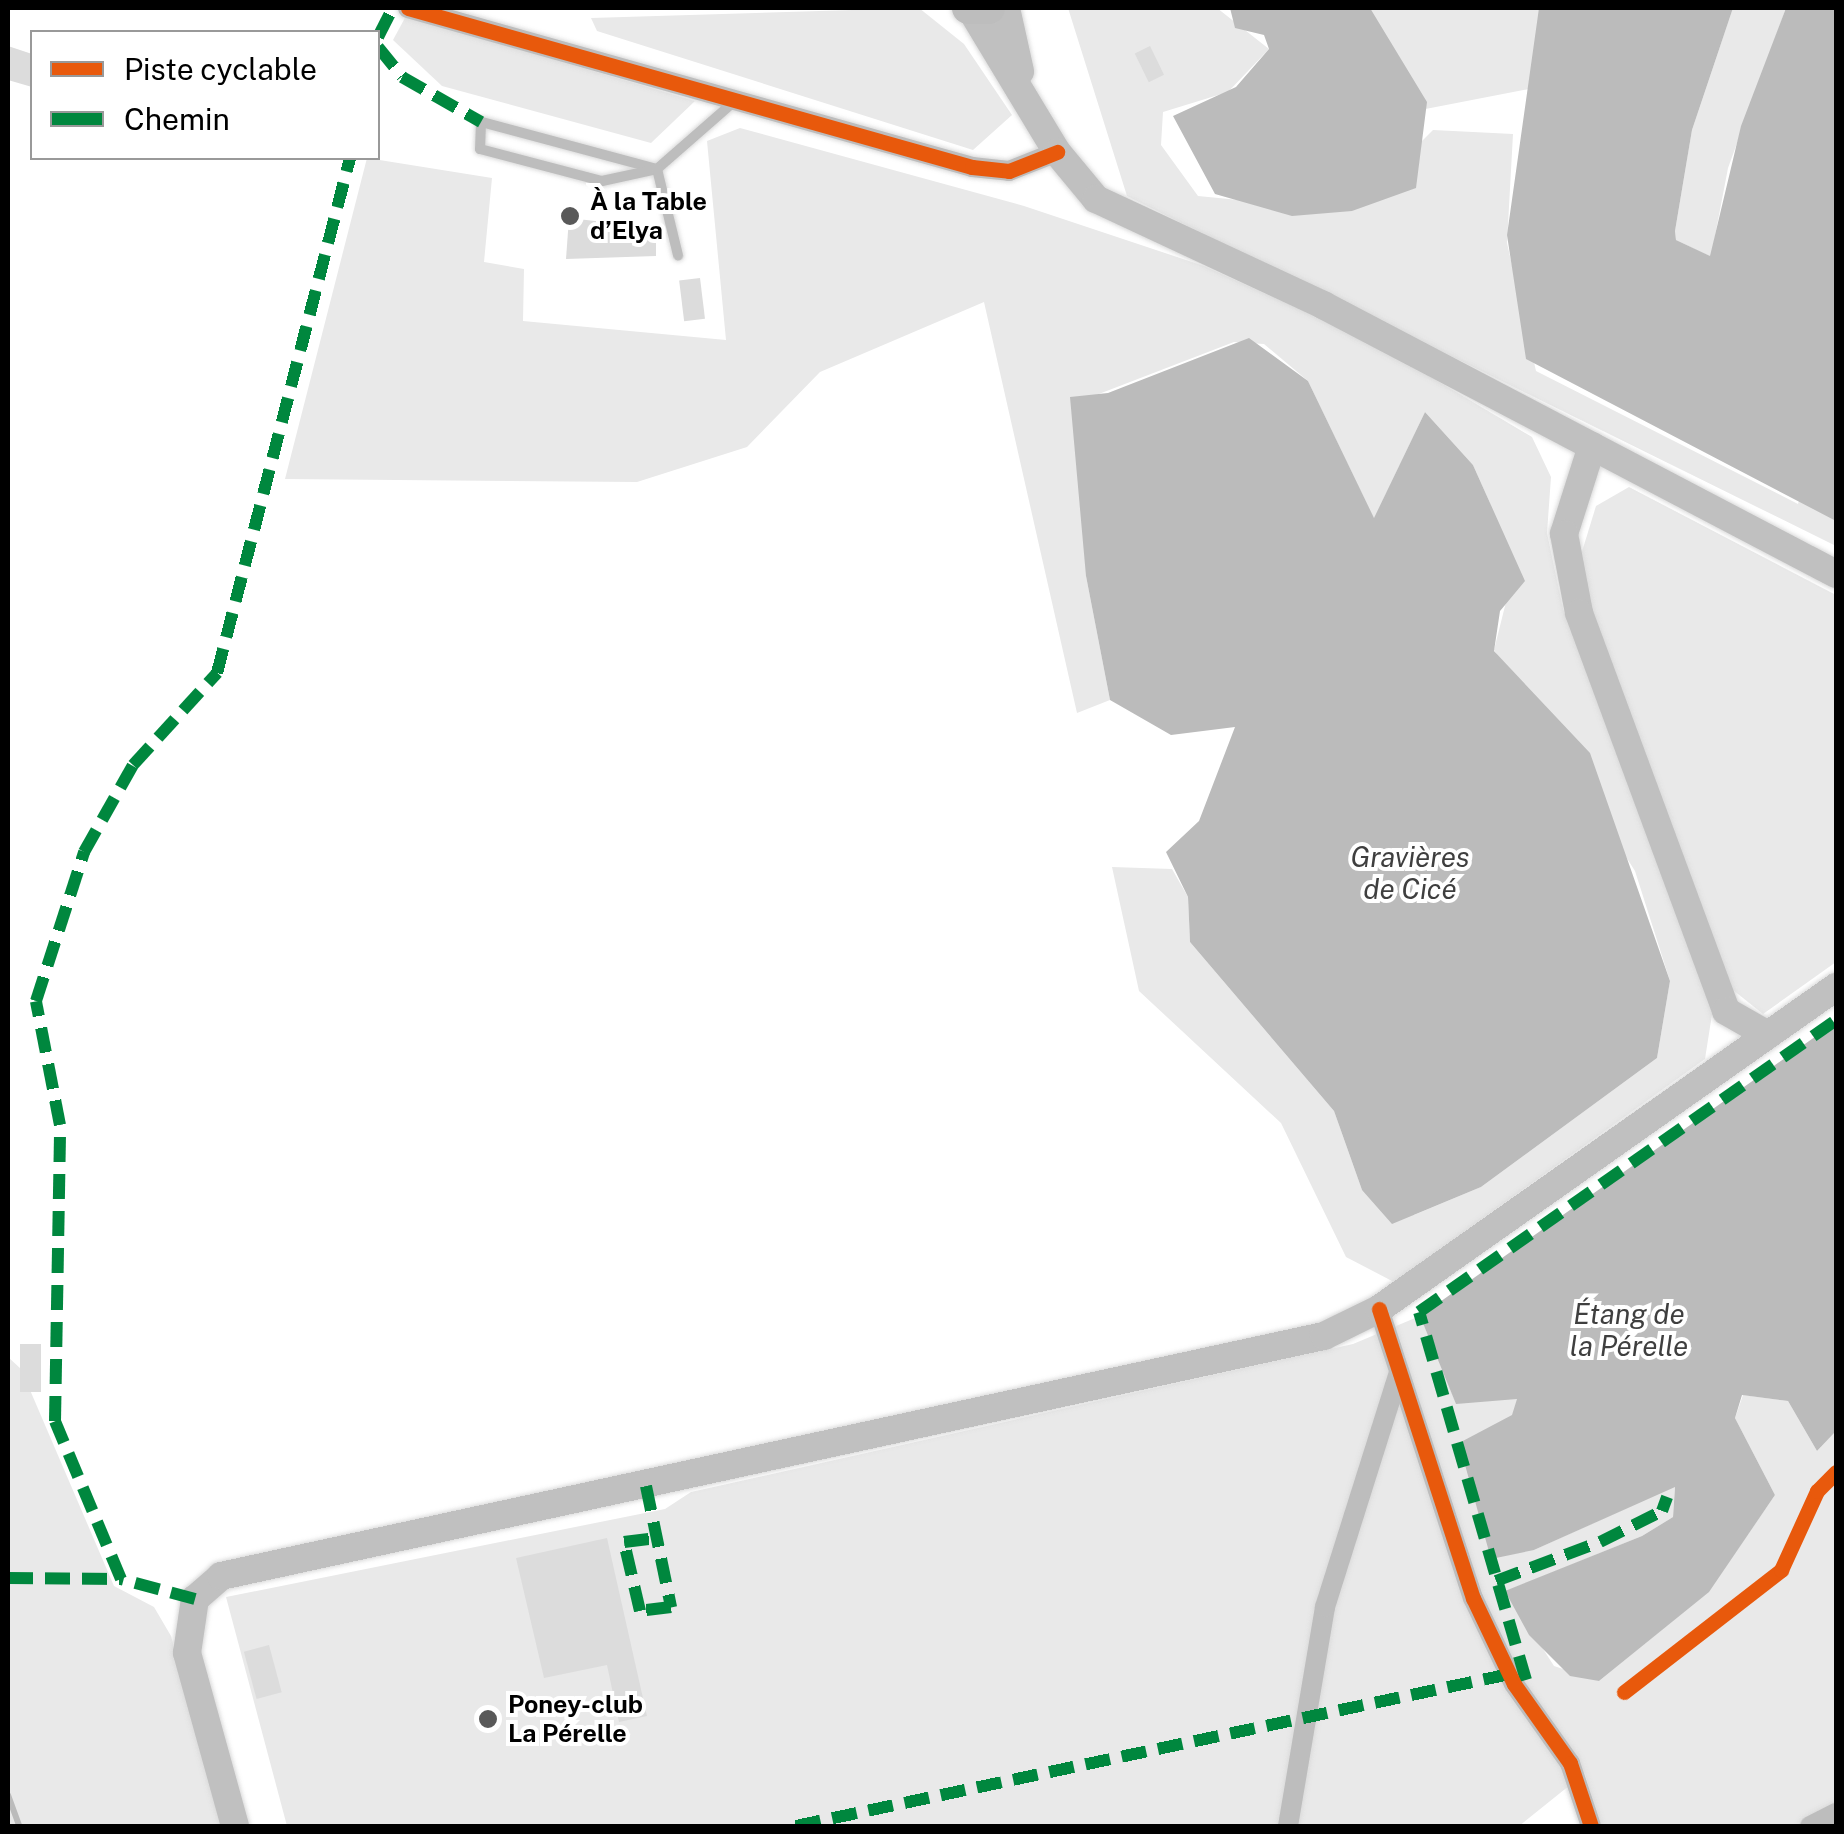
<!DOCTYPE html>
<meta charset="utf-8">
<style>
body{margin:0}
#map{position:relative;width:1844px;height:1834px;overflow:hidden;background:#fff;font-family:"Public Sans",sans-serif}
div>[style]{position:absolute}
.green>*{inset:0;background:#e9e9e9}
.water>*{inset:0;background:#bbb}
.stream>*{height:6px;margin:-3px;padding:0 3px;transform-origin:3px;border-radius:3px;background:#bbb}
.building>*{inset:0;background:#dcdcdc;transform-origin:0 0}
.roads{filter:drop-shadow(0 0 2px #dbdbdb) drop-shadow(0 0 2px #dbdbdb)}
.service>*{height:10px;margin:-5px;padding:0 5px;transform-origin:5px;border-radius:5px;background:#bdbdbd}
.minor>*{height:20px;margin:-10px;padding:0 10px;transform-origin:10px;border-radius:10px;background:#bdbdbd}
.secondary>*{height:28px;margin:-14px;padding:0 14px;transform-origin:14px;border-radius:14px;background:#c0c0c0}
.primary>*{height:32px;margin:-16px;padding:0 16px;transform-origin:16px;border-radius:16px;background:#bdbdbd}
.quiet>*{height:12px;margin-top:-6px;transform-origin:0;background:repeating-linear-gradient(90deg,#00873e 0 25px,transparent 0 37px)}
.cycleway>*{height:15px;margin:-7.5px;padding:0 7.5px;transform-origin:7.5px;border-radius:7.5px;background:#e8590c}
.dots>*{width:28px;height:28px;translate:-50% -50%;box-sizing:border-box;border:5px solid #fff;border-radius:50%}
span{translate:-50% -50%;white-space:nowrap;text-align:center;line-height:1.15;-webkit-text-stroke:8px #fff;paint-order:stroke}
.poi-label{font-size:25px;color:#000;font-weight:700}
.left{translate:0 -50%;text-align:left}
.water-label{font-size:28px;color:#3f3f3f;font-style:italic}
.frame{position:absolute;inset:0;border:10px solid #000;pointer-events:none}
.legend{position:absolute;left:30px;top:30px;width:350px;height:130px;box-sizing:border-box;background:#fff;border:2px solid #999;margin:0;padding:12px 18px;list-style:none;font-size:30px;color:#000}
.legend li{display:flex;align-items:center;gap:20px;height:50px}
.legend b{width:50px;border:2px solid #999}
</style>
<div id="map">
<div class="green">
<div style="clip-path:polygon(919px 8px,964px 44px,1012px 115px,973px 150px,597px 31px,591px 18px)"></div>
<div style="clip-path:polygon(1068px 8px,1217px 8px,1269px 49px,1228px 92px,1163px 112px,1161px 145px,1198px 196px,1352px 211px,1433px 130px,1513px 134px,1507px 243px,1536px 371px,1798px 504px,1836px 372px,1836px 546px,1127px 196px)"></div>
<div style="clip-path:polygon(1339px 8px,1550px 8px,1544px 86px,1410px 112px)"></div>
<div style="clip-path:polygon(1733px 8px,1786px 8px,1728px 168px,1711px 257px,1676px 240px,1675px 231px,1692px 130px)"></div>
<div style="clip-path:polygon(406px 16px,695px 101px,651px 143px,442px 86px,393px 40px)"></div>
<div style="clip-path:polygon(740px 128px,1024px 206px,1204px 266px,1370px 341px,1532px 437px,1551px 477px,1547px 533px,1563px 609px,1713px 1008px,1705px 1059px,1394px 1282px,1346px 1257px,1281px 1123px,1139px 991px,1112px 867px,1172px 869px,1188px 897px,1190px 942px,1334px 1111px,1362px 1190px,1414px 1215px,1481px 1187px,1657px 1058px,1670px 981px,1635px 871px,1494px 650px,1506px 602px,1490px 503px,1473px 465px,1425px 412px,1374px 519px,1308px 381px,1264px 344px,1234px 342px,1091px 397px,1086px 576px,1110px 700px,1077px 713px,984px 302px,820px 372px,747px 447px,637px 482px,285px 479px,367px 158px,492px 178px,484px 262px,524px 269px,523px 321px,726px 340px,707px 141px)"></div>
<div style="clip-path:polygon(1629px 487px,1836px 595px,1836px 962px,1763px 1014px,1728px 986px,1577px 568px,1596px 506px)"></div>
<div style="clip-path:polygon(1420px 1316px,1456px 1403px,1517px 1398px,1534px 1550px,1675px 1486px,1673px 1517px,1642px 1536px,1506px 1591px,1554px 1666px,1599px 1681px,1708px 1592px,1775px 1495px,1735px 1418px,1743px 1395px,1788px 1401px,1817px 1451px,1836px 1431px,1836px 1826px,1599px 1826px,1585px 1773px,1519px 1826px,287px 1826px,226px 1597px,665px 1509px,691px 1492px,1353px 1344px)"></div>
<div style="clip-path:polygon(8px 1357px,21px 1369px,114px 1586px,154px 1607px,171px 1636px,224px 1826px,8px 1826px)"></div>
</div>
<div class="water">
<div style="clip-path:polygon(1230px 8px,1370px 8px,1427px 102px,1416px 188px,1352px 211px,1292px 216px,1215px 194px,1173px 116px,1236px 87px,1269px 49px,1264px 35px,1235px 28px)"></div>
<div style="clip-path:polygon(1539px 8px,1733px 8px,1692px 130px,1675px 231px,1676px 240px,1710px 256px,1741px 126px,1786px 8px,1836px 8px,1836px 521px,1526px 359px,1507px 235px)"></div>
<div style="clip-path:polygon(1249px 338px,1308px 381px,1374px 518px,1425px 412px,1473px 465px,1525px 581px,1500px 611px,1494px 651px,1590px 753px,1670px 981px,1657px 1058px,1481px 1187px,1392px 1224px,1362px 1190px,1334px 1111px,1190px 942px,1188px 897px,1166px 852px,1199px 821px,1235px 727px,1171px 735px,1110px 700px,1086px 576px,1070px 397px,1108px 393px)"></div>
<div style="clip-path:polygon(1836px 1022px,1836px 1431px,1817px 1451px,1788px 1401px,1742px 1395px,1735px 1418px,1775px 1495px,1709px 1592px,1599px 1681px,1570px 1676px,1529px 1635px,1505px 1591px,1642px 1536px,1673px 1517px,1675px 1487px,1534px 1550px,1491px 1559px,1459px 1443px,1512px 1415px,1517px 1399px,1456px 1404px,1420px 1316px)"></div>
</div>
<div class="stream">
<div style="left:8px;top:1795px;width:33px;rotate:70deg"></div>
</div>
<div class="building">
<div style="clip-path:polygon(8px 46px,32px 54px,32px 87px,8px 80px)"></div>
<div style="left:1150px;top:46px;width:32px;height:17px;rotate:64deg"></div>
<div style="clip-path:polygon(569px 218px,656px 228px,656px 256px,566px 259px)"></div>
<div style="left:700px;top:278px;width:41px;height:21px;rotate:83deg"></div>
<div style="left:20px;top:1344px;width:21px;height:48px"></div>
<div style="clip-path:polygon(607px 1538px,647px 1716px,619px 1722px,607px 1665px,544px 1678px,516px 1558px)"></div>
<div style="left:269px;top:1645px;width:49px;height:26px;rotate:75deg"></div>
</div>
<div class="roads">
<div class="service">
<div style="left:657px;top:169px;width:182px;rotate:-165deg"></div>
<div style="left:481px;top:122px;width:27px;rotate:92deg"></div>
<div style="left:480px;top:149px;width:126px;rotate:14.7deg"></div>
<div style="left:602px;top:181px;width:56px;rotate:-12.3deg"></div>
<div style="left:657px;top:169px;width:106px;rotate:-41.2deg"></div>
<div style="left:657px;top:169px;width:89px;rotate:76.3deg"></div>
</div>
<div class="minor">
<div style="left:408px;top:8px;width:586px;rotate:15.74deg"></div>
<div style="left:972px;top:167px;width:37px;rotate:6deg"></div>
<div style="left:1009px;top:171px;width:52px;rotate:-21.6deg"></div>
<div style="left:1379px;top:1309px;width:304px;rotate:72deg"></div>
<div style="left:1473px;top:1598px;width:95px;rotate:64.5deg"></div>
<div style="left:1514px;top:1684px;width:97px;rotate:54.7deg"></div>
<div style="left:1570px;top:1763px;width:66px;rotate:71.6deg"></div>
<div style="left:1288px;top:1826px;width:222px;rotate:-80.4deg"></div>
<div style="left:1325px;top:1607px;width:243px;rotate:-72.5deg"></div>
<div style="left:1810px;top:1826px;width:29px;rotate:-27deg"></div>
</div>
<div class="secondary">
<div style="left:970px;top:8px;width:168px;rotate:58.9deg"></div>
<div style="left:1057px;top:152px;width:61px;rotate:50.3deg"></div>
<div style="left:1096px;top:199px;width:251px;rotate:25deg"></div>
<div style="left:1323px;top:305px;width:579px;rotate:27.67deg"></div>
<div style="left:1006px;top:8px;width:65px;rotate:77.5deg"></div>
<div style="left:1592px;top:446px;width:92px;rotate:107.7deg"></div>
<div style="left:1564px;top:534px;width:80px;rotate:79.2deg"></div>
<div style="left:1579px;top:613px;width:424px;rotate:69.7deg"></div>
<div style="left:1726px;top:1011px;width:48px;rotate:29.7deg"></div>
<div style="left:235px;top:1826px;width:180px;rotate:-105.5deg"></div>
<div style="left:187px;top:1653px;width:55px;rotate:-81.6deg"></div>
<div style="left:195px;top:1599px;width:35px;rotate:-41deg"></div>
<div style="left:221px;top:1576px;width:1129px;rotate:-12.28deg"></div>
<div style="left:1324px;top:1336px;width:61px;rotate:-26.1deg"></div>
<div style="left:1379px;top:1309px;width:559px;rotate:-35.17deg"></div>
</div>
<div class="primary">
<div style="left:968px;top:8px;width:21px"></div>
</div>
</div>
<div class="quiet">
<div style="left:378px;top:37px;width:33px;rotate:-63deg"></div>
<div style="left:378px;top:47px;width:38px;rotate:51deg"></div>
<div style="left:402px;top:77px;width:91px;rotate:29.7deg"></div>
<div style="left:646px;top:1486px;width:124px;rotate:78.3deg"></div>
<div style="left:671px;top:1607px;width:31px;rotate:173deg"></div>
<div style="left:640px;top:1611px;width:71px;rotate:-103.1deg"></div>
<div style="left:624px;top:1542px;width:31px;rotate:-7deg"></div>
<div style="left:8px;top:1578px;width:113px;rotate:0.5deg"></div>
<div style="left:1496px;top:1581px;width:111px;rotate:-20.6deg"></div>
<div style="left:1600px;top:1542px;width:69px;rotate:-26.6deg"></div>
<div style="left:1662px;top:1511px;width:15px;rotate:-70deg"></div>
<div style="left:195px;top:1599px;width:77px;rotate:-164.9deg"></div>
<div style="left:121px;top:1579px;width:171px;rotate:-112.7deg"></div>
<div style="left:55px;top:1421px;width:296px;rotate:-89deg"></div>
<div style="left:60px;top:1125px;width:126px;rotate:-101deg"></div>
<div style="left:36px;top:1001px;width:157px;rotate:-72.1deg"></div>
<div style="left:84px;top:852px;width:100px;rotate:-60.6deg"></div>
<div style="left:133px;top:765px;width:125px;rotate:-47.6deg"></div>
<div style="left:217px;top:673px;width:532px;rotate:-75.52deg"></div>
<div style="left:1526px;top:1680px;width:383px;rotate:-106.2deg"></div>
<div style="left:1419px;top:1312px;width:509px;rotate:-35deg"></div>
<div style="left:796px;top:1826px;width:730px;rotate:-12.02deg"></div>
</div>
<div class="cycleway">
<div style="left:408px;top:8px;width:586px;rotate:15.74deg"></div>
<div style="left:972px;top:167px;width:37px;rotate:6deg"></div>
<div style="left:1009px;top:171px;width:52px;rotate:-21.6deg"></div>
<div style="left:1379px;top:1309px;width:304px;rotate:72deg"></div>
<div style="left:1473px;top:1598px;width:95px;rotate:64.5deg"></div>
<div style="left:1514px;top:1684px;width:97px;rotate:54.7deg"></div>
<div style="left:1570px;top:1763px;width:66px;rotate:71.6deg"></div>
<div style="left:1624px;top:1692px;width:199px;rotate:-37.8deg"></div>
<div style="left:1781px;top:1570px;width:87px;rotate:-65.5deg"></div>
<div style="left:1817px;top:1491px;width:27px;rotate:-45deg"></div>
</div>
<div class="dots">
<div style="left:570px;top:216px;background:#595959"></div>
<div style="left:488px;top:1719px;background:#595959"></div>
</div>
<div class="poi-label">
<span class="left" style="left:590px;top:216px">À la Table<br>d’Elya</span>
<span class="left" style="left:508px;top:1719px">Poney-club<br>La Pérelle</span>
</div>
<div class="water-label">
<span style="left:1410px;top:873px">Gravières<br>de Cicé</span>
<span style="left:1629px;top:1330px">Étang de<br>la Pérelle</span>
</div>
<div class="frame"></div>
<ul class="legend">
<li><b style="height:12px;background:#e8590c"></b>Piste cyclable</li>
<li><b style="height:12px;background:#00873e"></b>Chemin</li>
</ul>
</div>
